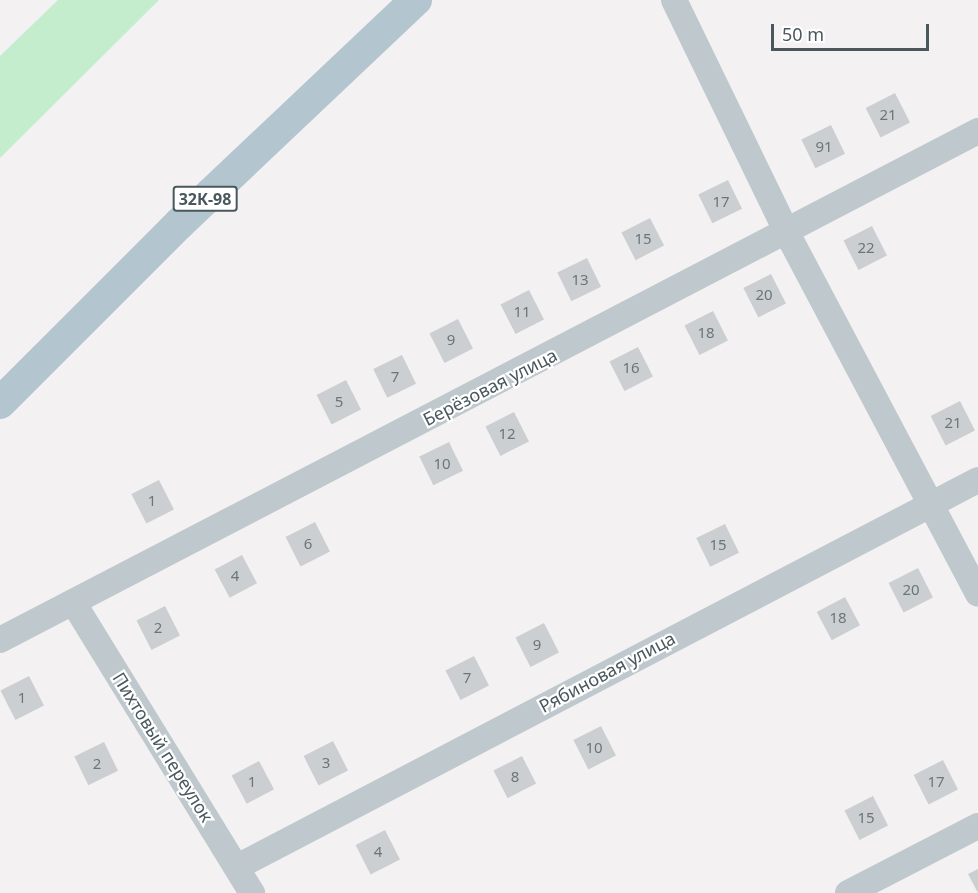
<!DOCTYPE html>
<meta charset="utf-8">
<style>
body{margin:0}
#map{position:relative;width:978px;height:893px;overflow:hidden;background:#f3f1f2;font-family:"Noto Sans",sans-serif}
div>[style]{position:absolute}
.green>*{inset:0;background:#c3edcc}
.building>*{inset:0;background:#cbcfd2;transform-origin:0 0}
.minor>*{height:26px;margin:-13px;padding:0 13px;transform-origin:13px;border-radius:13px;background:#bec8cd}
.major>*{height:32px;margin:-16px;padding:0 16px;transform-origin:16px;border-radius:16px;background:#b3c5ce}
span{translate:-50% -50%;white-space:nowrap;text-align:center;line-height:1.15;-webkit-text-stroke:4.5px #fff;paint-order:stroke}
.number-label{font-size:15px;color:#6a767a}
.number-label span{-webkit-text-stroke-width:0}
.shield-label span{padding:2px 4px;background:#fff;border:2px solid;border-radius:4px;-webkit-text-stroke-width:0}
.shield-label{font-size:16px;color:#4a585d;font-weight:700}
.street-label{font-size:18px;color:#4a585d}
.scale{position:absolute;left:771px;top:24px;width:158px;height:27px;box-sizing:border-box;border:3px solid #4a585d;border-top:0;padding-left:8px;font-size:18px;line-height:21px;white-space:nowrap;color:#4a585d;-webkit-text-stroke:4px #fff;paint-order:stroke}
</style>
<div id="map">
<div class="green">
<div style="clip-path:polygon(58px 0,159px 0,0 158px,0 56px)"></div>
</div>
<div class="building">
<div style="left:895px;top:93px;width:33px;height:33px;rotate:63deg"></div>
<div style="left:831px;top:125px;width:32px;height:33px;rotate:64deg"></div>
<div style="left:728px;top:180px;width:32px;height:33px;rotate:64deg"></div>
<div style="left:650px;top:218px;width:31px;height:32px;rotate:63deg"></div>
<div style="left:872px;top:226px;width:33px;height:32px;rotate:63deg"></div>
<div style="left:587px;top:258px;width:32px;height:33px;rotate:64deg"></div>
<div style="left:771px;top:274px;width:33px;height:31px;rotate:63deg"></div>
<div style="left:529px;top:290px;width:33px;height:32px;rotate:63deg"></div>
<div style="left:713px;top:311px;width:33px;height:32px;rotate:63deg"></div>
<div style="left:458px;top:319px;width:33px;height:32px;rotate:63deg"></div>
<div style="left:638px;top:347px;width:33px;height:32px;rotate:63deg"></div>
<div style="left:402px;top:355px;width:32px;height:32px;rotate:64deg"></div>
<div style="left:346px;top:380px;width:33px;height:33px;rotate:63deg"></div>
<div style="left:960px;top:401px;width:33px;height:33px;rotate:63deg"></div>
<div style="left:514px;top:412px;width:33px;height:32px;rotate:63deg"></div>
<div style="left:449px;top:442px;width:32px;height:33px;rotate:64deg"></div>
<div style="left:159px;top:480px;width:33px;height:31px;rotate:63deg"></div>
<div style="left:315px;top:522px;width:33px;height:33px;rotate:63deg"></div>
<div style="left:725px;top:524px;width:32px;height:32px;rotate:64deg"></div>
<div style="left:242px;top:555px;width:32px;height:31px;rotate:62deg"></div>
<div style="left:918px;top:568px;width:33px;height:33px;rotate:63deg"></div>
<div style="left:845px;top:597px;width:32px;height:32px;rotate:62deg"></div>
<div style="left:165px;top:606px;width:33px;height:32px;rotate:63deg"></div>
<div style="left:544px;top:623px;width:33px;height:32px;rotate:63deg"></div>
<div style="left:474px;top:656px;width:33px;height:32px;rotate:63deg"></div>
<div style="left:29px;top:676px;width:33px;height:32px;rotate:63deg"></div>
<div style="left:601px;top:726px;width:33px;height:31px;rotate:63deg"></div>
<div style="left:333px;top:741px;width:33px;height:33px;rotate:63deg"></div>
<div style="left:104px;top:742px;width:32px;height:33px;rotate:64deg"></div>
<div style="left:522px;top:756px;width:31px;height:32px;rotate:63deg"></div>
<div style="left:943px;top:760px;width:33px;height:33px;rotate:63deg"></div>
<div style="left:259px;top:761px;width:32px;height:31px;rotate:62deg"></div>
<div style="left:873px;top:796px;width:33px;height:32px;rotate:63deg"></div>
<div style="left:385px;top:830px;width:33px;height:33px;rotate:63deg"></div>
<div style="clip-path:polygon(978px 869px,978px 893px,968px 874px)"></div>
</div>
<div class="minor">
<div style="left:674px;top:0;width:259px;rotate:64.1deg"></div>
<div style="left:787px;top:233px;width:408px;rotate:62.1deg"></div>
<div style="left:73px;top:602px;width:342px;rotate:58.4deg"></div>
<div style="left:0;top:640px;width:1103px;rotate:-27.49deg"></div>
<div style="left:237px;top:867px;width:836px;rotate:-27.58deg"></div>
<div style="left:848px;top:893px;width:146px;rotate:-27.3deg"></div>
</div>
<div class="major">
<div style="left:0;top:403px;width:255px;rotate:-45deg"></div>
<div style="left:180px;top:223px;width:325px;rotate:-43.4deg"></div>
</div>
<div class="number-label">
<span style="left:888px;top:115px">21</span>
<span style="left:824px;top:147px">91</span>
<span style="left:721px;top:202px">17</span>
<span style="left:643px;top:239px">15</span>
<span style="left:866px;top:248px">22</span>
<span style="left:580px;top:280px">13</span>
<span style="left:764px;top:295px">20</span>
<span style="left:522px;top:312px">11</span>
<span style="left:706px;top:333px">18</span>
<span style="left:451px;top:340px">9</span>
<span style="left:631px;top:368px">16</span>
<span style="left:395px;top:377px">7</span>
<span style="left:339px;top:402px">5</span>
<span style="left:953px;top:423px">21</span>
<span style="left:507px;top:434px">12</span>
<span style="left:442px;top:464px">10</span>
<span style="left:152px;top:501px">1</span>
<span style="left:308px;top:544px">6</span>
<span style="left:718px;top:545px">15</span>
<span style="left:235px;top:576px">4</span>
<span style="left:911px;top:590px">20</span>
<span style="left:838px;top:618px">18</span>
<span style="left:158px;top:628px">2</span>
<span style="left:537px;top:645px">9</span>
<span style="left:467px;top:678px">7</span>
<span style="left:22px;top:698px">1</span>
<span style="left:594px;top:748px">10</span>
<span style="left:326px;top:763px">3</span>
<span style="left:97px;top:764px">2</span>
<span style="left:515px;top:777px">8</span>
<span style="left:252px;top:782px">1</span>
<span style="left:936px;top:782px">17</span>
<span style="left:866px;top:818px">15</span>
<span style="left:378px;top:852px">4</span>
</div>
<div class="shield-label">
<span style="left:205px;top:199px">32К-98</span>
</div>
<div class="street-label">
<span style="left:490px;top:387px;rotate:-27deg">Берёзовая улица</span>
<span style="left:607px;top:672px;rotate:-28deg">Рябиновая улица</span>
<span style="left:163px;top:747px;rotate:58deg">Пихтовый переулок</span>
</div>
<div class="scale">50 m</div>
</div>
